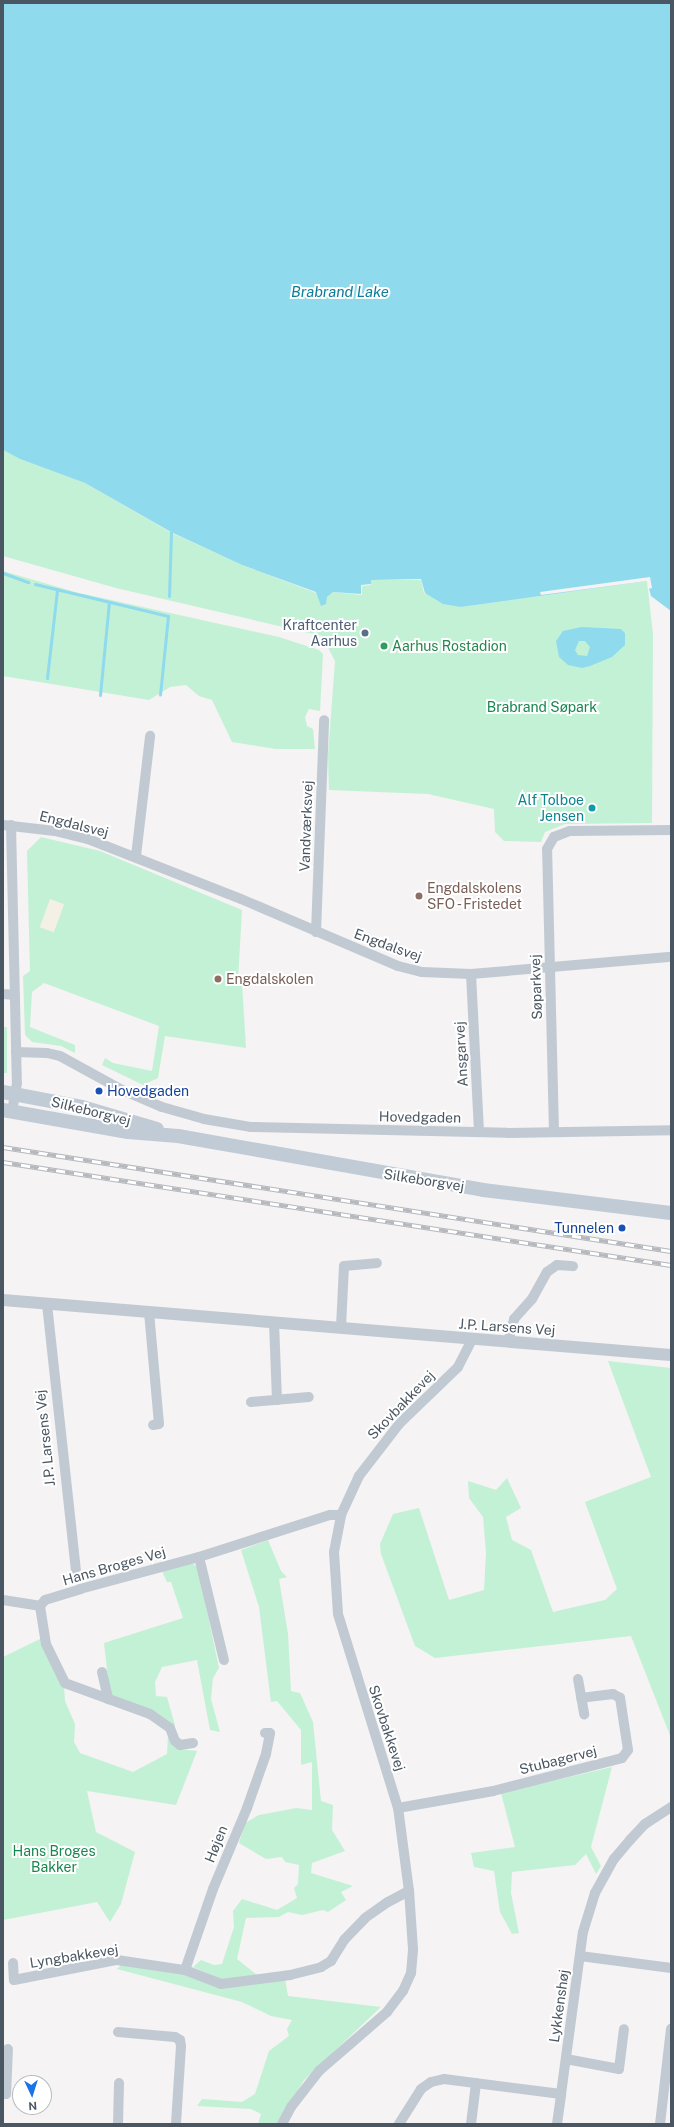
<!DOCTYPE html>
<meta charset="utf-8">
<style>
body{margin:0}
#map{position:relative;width:674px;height:2127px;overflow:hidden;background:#f5f3f3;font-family:"Public Sans",sans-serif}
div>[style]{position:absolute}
.green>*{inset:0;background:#c3f1d5;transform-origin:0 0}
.sand>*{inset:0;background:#f5f0e5;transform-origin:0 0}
.water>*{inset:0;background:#90daee}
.pier>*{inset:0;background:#f5f3f3}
.stream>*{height:3px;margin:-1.5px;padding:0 1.5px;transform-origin:1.5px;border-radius:1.5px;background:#90daee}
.minor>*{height:10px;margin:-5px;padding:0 5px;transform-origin:5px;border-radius:5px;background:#c1cad2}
.tertiary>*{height:12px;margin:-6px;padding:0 6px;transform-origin:6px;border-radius:6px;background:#c1cad2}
.secondary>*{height:14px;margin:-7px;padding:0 7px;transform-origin:7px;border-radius:7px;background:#c1cbd6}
.rail>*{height:4.5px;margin-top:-2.25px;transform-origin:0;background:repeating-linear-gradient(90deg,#fff 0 9px,#b5b8bd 0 18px);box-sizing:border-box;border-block:1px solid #b5b8bd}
.dots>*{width:11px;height:11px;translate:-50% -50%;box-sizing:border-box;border:2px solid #fff;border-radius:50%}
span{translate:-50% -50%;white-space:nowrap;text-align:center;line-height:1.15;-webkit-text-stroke:4px #fff;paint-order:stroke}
.service-label{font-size:14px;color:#4e5e75}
.right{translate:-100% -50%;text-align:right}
.leisure-label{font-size:14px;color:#27864d}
.left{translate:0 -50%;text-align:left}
.park-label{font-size:14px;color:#17864f}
.culture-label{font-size:14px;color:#0d838f}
.street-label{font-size:14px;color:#4a5661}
.education-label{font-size:14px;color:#785e54}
.transit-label{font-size:14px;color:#164399}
.water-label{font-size:15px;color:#0c7c9b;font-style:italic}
.frame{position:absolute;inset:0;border:4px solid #4a5661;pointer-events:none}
.north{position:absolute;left:12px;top:2075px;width:40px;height:40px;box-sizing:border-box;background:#fff;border:1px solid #b7bbc0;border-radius:50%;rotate:176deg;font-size:11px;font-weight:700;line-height:16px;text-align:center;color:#4a5661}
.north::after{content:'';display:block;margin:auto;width:14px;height:18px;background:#1a73e8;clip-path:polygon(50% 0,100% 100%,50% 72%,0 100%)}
</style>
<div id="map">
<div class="green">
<div style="clip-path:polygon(3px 450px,20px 459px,85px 483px,170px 532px,242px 565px,327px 597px,333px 592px,362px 595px,362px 586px,371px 585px,371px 580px,421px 580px,424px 593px,461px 607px,647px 581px,653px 634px,652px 823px,565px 824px,545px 832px,541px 842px,504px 841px,495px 832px,494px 809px,428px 794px,329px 790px,328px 755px,335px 661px,322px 636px,116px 588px,3px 556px)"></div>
<div style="clip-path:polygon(3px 571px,75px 592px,279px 637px,319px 650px,323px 654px,320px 711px,309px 709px,305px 717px,307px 726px,313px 729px,315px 749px,276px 749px,232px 742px,212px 700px,199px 696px,186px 685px,170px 687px,149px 700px,3px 676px)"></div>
<div style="clip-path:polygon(41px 837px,100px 851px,242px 910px,238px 980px,242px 983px,246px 1048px,165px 1036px,158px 1078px,143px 1085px,102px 1065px,105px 1058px,113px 1063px,152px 1071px,159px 1026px,44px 983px,32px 992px,30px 1027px,75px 1045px,75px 1053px,61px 1046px,32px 1042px,25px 1035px,23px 976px,30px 971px,27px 851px)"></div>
<div style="left:3px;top:1027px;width:4px;height:46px"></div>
<div style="clip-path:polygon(608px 1361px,671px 1368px,671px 1738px,631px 1636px,435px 1658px,415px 1646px,381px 1554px,380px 1544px,393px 1514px,419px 1508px,449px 1600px,484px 1590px,486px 1553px,483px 1517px,469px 1498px,468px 1481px,496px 1490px,507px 1478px,521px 1508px,506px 1517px,512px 1540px,531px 1550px,553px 1612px,605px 1600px,617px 1589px,585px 1502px,651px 1477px)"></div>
<div style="clip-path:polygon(268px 1540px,281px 1571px,287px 1577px,279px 1579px,288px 1634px,291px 1691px,300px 1693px,313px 1722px,321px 1801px,333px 1805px,332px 1830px,345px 1851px,312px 1863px,311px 1873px,353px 1886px,341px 1892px,346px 1900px,328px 1912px,323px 1910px,302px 1915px,288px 1912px,279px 1917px,246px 1918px,237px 1959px,257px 1975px,226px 1981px,193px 1967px,201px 1960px,214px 1965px,222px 1964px,234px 1927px,233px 1911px,242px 1899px,277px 1910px,297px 1898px,294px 1888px,298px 1884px,299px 1865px,285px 1862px,282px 1857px,266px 1859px,239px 1843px,245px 1823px,259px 1815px,296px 1808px,312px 1810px,312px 1762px,301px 1765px,301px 1730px,277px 1701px,271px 1702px,259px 1607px,241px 1550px)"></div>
<div style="clip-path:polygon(192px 1563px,198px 1568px,219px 1668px,213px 1678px,211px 1699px,220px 1732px,210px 1730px,197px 1660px,162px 1667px,155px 1682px,156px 1696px,167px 1697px,175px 1725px,110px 1697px,104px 1643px,183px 1618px,171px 1582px,167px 1582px,162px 1571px)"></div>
<div style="clip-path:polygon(42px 1638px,64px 1685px,65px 1701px,75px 1724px,74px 1742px,80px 1753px,133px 1772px,167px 1754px,168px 1735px,177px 1749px,197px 1751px,176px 1805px,87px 1791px,96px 1832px,135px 1852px,121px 1904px,110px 1922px,97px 1902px,3px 1920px,3px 1657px)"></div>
<div style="clip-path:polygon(612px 1767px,591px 1847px,601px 1866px,596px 1874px,586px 1854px,575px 1865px,512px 1872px,511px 1893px,519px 1933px,512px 1934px,500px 1912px,494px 1871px,474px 1867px,471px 1853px,515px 1847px,501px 1793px)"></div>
<div style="clip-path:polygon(122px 1964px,172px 1971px,223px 1986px,285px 1979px,288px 1996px,381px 2007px,304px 2080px,278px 2124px,258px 2124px,261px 2114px,251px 2109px,197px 2106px,202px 2099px,242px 2102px,255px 2094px,269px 2051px,289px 2036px,287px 2029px,292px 2020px,271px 2016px,242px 2002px,117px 1969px)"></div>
</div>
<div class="sand">
<div style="left:50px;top:899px;width:15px;height:30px;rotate:20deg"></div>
</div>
<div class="water">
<div style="clip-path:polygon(3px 3px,671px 3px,671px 611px,651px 596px,647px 581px,461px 607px,443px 604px,425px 593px,421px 579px,371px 580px,371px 584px,361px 585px,361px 594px,333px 592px,327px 597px,326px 604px,321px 606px,316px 592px,242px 565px,171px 532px,85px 483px,20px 459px,3px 450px)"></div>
<div style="clip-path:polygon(evenodd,582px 627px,621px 629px,625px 633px,625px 645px,612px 657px,590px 666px,582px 668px,568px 665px,559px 657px,556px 641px,563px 631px,582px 627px,579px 641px,585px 641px,590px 647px,587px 656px,578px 655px,575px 650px,579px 641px)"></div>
</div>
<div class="pier">
<div style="clip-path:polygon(650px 577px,652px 588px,648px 589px,647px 581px,541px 595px,540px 592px)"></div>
</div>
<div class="stream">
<div style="left:3px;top:573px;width:27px;rotate:20deg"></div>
<div style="left:35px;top:584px;width:137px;rotate:13.5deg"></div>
<div style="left:168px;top:616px;width:79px;rotate:95.8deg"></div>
<div style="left:169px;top:596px;width:64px;rotate:-88.2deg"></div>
<div style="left:47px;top:678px;width:89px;rotate:-83.5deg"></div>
<div style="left:100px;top:695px;width:93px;rotate:-84.5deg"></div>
</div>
<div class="minor">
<div style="left:3px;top:825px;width:52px;rotate:6.6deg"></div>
<div style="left:55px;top:831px;width:34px;rotate:14deg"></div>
<div style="left:88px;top:839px;width:164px;rotate:21.4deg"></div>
<div style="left:241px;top:899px;width:171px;rotate:23.1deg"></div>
<div style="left:398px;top:966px;width:25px;rotate:14deg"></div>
<div style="left:422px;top:972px;width:49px;rotate:2.3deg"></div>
<div style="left:471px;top:974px;width:201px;rotate:-4.9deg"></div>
<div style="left:11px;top:825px;width:258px;rotate:88.7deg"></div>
<div style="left:17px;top:1083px;width:29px;rotate:100deg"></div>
<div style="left:136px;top:856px;width:121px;rotate:-83.3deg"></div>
<div style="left:316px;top:932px;width:212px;rotate:-87.8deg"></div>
<div style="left:471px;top:974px;width:158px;rotate:87.1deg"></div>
<div style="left:3px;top:994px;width:12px;rotate:5deg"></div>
<div style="left:16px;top:1052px;width:31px;rotate:2deg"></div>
<div style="left:47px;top:1053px;width:13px;rotate:13deg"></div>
<div style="left:60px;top:1056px;width:71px;rotate:28.7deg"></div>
<div style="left:122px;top:1090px;width:43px;rotate:23deg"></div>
<div style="left:162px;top:1107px;width:44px;rotate:15.9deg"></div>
<div style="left:204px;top:1119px;width:48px;rotate:9.7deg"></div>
<div style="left:251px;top:1127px;width:256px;rotate:1.3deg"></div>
<div style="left:507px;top:1133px;width:164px;rotate:-1deg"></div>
<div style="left:554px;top:1132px;width:283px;rotate:-91.4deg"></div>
<div style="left:547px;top:849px;width:14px;rotate:-60deg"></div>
<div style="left:554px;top:837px;width:17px;rotate:-21deg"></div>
<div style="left:570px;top:831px;width:101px;rotate:-0.6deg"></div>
<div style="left:47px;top:1304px;width:267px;rotate:83.8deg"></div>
<div style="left:149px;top:1312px;width:112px;rotate:84.9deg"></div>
<div style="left:159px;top:1424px;width:6px;rotate:171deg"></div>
<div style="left:274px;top:1322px;width:78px;rotate:87.8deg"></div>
<div style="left:341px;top:1327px;width:61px;rotate:-87.2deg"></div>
<div style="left:344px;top:1266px;width:33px;rotate:-5deg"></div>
<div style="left:508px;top:1342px;width:24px;rotate:-75deg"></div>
<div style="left:514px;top:1319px;width:27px;rotate:-48deg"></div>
<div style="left:532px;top:1299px;width:31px;rotate:-61deg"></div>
<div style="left:547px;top:1272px;width:12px;rotate:-35deg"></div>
<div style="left:557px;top:1265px;width:16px;rotate:4deg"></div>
<div style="left:251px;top:1402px;width:58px;rotate:-4.9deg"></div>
<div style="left:199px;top:1557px;width:106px;rotate:76.4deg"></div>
<div style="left:3px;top:1600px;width:37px;rotate:9deg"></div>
<div style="left:102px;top:1672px;width:28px;rotate:77deg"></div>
<div style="left:578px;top:1679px;width:36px;rotate:80deg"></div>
<div style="left:193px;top:1743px;width:13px;rotate:171deg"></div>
<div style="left:180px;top:1745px;width:6px;rotate:-141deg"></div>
<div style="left:175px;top:1741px;width:14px;rotate:-111deg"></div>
<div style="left:170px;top:1728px;width:24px;rotate:-145deg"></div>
<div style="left:150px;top:1714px;width:90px;rotate:-160deg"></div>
<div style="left:65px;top:1683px;width:43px;rotate:-116deg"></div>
<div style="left:46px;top:1644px;width:38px;rotate:-99deg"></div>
<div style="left:40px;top:1606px;width:8px;rotate:-50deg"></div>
<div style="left:45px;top:1600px;width:37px;rotate:-17deg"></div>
<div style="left:80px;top:1589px;width:123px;rotate:-15.1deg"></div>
<div style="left:199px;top:1557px;width:138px;rotate:-17.8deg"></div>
<div style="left:330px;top:1515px;width:11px"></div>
<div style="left:398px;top:1808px;width:97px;rotate:-10.1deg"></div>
<div style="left:493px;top:1791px;width:133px;rotate:-14.3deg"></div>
<div style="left:622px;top:1758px;width:10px;rotate:-53deg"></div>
<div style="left:628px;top:1750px;width:53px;rotate:-98.7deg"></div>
<div style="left:620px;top:1698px;width:8px;rotate:-150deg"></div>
<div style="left:613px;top:1694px;width:32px;rotate:173deg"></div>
<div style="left:580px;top:1956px;width:92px;rotate:7.5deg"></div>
<div style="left:13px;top:1963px;width:17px;rotate:87deg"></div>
<div style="left:14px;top:1980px;width:105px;rotate:-11deg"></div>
<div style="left:117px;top:1960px;width:69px;rotate:8.4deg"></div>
<div style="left:185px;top:1970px;width:39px;rotate:21deg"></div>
<div style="left:221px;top:1984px;width:70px;rotate:-7.4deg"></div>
<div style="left:290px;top:1975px;width:32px;rotate:-14deg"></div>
<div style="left:321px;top:1967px;width:12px;rotate:-31deg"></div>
<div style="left:331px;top:1961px;width:25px;rotate:-58deg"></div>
<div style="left:344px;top:1940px;width:30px;rotate:-46deg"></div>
<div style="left:365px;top:1918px;width:28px;rotate:-35deg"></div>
<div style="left:388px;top:1902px;width:24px;rotate:-28deg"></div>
<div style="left:185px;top:1970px;width:86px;rotate:-70.9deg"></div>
<div style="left:213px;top:1889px;width:88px;rotate:-67.2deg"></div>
<div style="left:247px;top:1808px;width:57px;rotate:-70.6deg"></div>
<div style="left:266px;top:1754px;width:21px;rotate:-79deg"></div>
<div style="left:270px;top:1733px;width:5px;rotate:180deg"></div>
<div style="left:118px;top:2032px;width:57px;rotate:5deg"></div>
<div style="left:175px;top:2037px;width:6px;rotate:31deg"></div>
<div style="left:180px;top:2040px;width:6px;rotate:81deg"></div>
<div style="left:181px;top:2046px;width:78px;rotate:93.7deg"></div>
<div style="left:566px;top:2059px;width:54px;rotate:10.7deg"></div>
<div style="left:619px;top:2069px;width:40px;rotate:-82.9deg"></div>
<div style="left:3px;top:2094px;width:3px"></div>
<div style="left:6px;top:2094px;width:45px;rotate:-87.5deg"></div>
<div style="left:118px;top:2124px;width:41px;rotate:-88.6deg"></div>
<div style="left:282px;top:2124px;width:19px;rotate:-62deg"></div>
<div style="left:291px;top:2107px;width:46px;rotate:-52.1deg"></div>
<div style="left:319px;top:2071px;width:90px;rotate:-40.9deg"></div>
<div style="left:387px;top:2012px;width:26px;rotate:-53deg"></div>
<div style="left:403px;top:1991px;width:20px;rotate:-66deg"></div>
<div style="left:411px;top:1973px;width:24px;rotate:-85deg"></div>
<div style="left:413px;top:1949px;width:58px;rotate:-93.9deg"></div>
<div style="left:409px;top:1891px;width:84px;rotate:-97.5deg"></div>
<div style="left:398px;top:1808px;width:203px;rotate:-107.2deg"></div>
<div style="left:338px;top:1614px;width:62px;rotate:-93.7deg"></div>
<div style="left:334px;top:1552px;width:38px;rotate:-79deg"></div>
<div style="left:341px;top:1515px;width:43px;rotate:-65.2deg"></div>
<div style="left:359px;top:1476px;width:66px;rotate:-52.4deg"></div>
<div style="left:399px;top:1424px;width:82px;rotate:-44deg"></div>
<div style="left:458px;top:1367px;width:30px;rotate:-63deg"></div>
<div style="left:399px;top:2124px;width:41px;rotate:-57.8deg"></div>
<div style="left:421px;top:2089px;width:12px;rotate:-35deg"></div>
<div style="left:431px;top:2082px;width:13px;rotate:-13deg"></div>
<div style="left:444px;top:2079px;width:118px;rotate:7.3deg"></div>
<div style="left:561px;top:2094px;width:163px;rotate:-82.3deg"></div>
<div style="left:583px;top:1932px;width:41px;rotate:-72.9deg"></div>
<div style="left:595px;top:1893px;width:39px;rotate:-61deg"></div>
<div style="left:614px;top:1859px;width:25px;rotate:-50deg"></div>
<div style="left:630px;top:1840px;width:22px;rotate:-47deg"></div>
<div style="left:645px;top:1824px;width:31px;rotate:-33deg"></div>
<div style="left:471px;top:2124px;width:41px;rotate:-83deg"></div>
<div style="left:557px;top:2124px;width:30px;rotate:-82deg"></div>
<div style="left:660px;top:2124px;width:96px;rotate:-83.4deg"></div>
</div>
<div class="tertiary">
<div style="left:3px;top:1300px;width:670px;rotate:4.71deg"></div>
</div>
<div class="secondary">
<div style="left:3px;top:1092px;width:80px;rotate:10.8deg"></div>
<div style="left:82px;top:1107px;width:78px;rotate:16.3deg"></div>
<div style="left:3px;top:1110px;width:127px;rotate:10deg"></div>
<div style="left:128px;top:1132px;width:50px;rotate:4.6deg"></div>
<div style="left:178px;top:1136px;width:310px;rotate:10deg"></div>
<div style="left:483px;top:1190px;width:189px;rotate:7deg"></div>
</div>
<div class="rail">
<div style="left:3px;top:1147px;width:676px;rotate:8.85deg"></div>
<div style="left:3px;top:1162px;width:676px;rotate:8.77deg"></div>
</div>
<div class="dots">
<div style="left:365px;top:633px;background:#5c6f8a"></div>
<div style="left:384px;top:646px;background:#2e9e5b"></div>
<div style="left:592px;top:808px;background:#0f9aa8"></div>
<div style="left:419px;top:896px;background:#8d6e63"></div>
<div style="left:218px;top:979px;background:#8d6e63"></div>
<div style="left:99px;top:1091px;background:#1a4fb4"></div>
<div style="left:622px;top:1228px;background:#1a4fb4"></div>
</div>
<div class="service-label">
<span class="right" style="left:357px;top:633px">Kraftcenter<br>Aarhus</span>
</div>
<div class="leisure-label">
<span class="left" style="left:392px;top:646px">Aarhus Rostadion</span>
</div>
<div class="park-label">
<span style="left:542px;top:707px">Brabrand Søpark</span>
<span style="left:54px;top:1859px">Hans Broges<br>Bakker</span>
</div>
<div class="culture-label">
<span class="right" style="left:584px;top:808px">Alf Tolboe<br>Jensen</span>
</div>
<div class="street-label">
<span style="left:74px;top:824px;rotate:14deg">Engdalsvej</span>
<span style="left:306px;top:826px;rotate:-88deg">Vandværksvej</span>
<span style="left:388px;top:945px;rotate:20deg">Engdalsvej</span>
<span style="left:536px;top:987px;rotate:-92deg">Søparkvej</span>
<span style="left:461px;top:1054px;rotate:-93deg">Ansgarvej</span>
<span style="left:91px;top:1111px;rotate:14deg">Silkeborgvej</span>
<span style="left:420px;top:1117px;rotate:1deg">Hovedgaden</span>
<span style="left:424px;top:1180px;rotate:9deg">Silkeborgvej</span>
<span style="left:507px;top:1327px;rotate:4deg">J.P. Larsens Vej</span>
<span style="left:401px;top:1405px;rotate:-46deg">Skovbakkevej</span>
<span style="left:45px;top:1438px;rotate:-96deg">J.P. Larsens Vej</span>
<span style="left:114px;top:1566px;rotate:-16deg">Hans Broges Vej</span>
<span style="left:387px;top:1728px;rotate:72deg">Skovbakkevej</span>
<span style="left:558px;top:1760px;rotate:-14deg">Stubagervej</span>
<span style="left:216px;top:1844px;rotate:-68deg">Højen</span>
<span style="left:74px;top:1956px;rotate:-9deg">Lyngbakkevej</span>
<span style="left:559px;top:2006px;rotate:-82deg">Lykkenshøj</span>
</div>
<div class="education-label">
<span class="left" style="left:427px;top:896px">Engdalskolens<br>SFO - Fristedet</span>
<span class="left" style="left:226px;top:979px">Engdalskolen</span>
</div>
<div class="transit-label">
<span class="left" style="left:107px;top:1091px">Hovedgaden</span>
<span class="right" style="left:614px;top:1228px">Tunnelen</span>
</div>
<div class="water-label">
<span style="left:340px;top:292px">Brabrand Lake</span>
</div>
<div class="frame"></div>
<div class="north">N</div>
</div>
